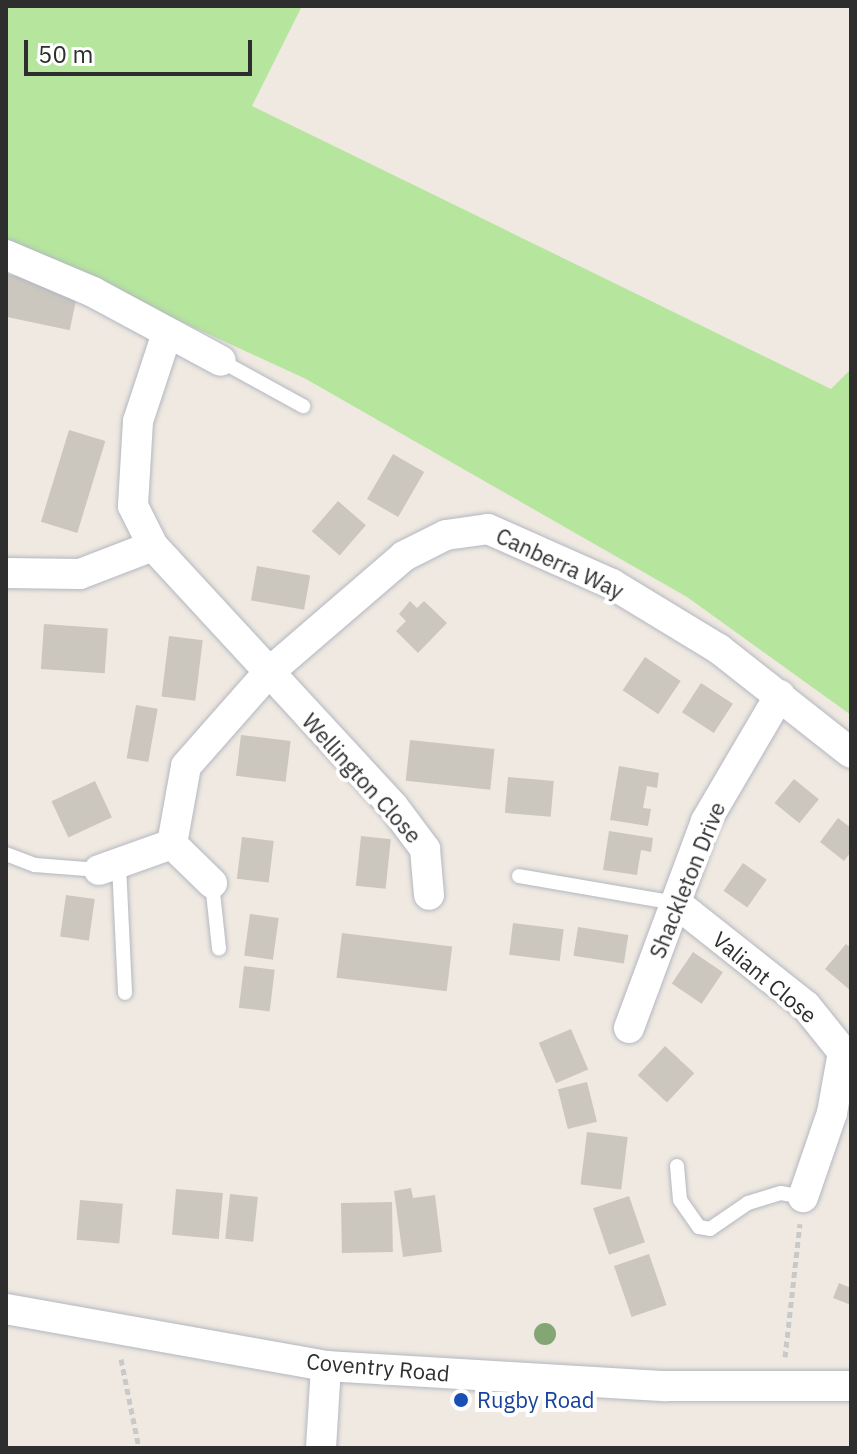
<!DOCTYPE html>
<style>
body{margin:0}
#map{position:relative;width:857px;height:1454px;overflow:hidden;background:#efe9e1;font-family:"IBM Plex Sans",sans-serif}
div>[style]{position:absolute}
.green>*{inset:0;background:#b6e59e}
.building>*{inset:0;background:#cbc7bf;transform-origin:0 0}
.path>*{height:5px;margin-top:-2.5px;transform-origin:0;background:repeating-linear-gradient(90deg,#c9c9c9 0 6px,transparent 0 10px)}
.roads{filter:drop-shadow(0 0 2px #b4b7c1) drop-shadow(0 0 2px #b4b7c1)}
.service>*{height:14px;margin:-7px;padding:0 7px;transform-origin:7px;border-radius:7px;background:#fff}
.minor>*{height:30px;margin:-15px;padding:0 15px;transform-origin:15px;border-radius:15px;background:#fff}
.trees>*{width:22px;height:22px;margin:-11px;border-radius:50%;background:#84a574}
.dots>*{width:22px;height:22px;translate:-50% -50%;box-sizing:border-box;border:4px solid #fff;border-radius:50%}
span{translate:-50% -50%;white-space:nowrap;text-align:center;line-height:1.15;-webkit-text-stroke:8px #fff;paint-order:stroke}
.street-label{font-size:22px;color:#2e2e2e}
.transit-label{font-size:22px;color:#164399}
.left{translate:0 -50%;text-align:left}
.frame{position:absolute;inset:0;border:8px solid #2e2e2e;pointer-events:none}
.scale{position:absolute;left:24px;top:40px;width:228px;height:36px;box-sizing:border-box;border:4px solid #2e2e2e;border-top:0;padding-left:10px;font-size:24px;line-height:28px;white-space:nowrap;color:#2e2e2e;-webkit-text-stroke:6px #fff;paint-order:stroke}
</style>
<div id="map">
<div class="green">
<div style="clip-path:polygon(6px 6px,302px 6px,252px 106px,831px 389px,851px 369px,851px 715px,687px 597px,306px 379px,6px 241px)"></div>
</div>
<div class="building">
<div style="left:7px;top:274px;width:73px;height:42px;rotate:12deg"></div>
<div style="left:69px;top:430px;width:38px;height:96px;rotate:17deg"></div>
<div style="left:393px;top:454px;width:36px;height:52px;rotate:30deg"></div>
<div style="left:338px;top:501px;width:37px;height:40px;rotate:41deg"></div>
<div style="left:257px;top:566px;width:54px;height:35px;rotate:10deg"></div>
<div style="clip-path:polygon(410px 601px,417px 608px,424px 601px,447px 623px,418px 653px,396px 631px,406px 621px,399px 614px)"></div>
<div style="left:44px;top:624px;width:64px;height:45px;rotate:4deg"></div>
<div style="left:169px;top:636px;width:34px;height:61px;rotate:7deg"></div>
<div style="left:645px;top:657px;width:43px;height:40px;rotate:34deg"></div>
<div style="left:701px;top:683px;width:38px;height:35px;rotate:33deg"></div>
<div style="left:136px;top:705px;width:22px;height:54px;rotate:10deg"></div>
<div style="left:241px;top:735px;width:50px;height:41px;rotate:7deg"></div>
<div style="left:410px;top:740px;width:85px;height:41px;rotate:6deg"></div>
<div style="clip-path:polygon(619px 766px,659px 773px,657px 788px,647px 786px,643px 808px,651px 809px,648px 826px,610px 820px)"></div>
<div style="left:508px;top:777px;width:46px;height:36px;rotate:5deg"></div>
<div style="left:794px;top:779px;width:32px;height:31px;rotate:39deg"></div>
<div style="left:95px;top:781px;width:40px;height:48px;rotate:65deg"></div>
<div style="clip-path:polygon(838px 818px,851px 828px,851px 852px,844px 861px,820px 842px)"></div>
<div style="clip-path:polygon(609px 831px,653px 838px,651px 852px,641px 850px,637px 875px,603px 870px)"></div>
<div style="left:361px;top:836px;width:30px;height:50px;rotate:6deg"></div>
<div style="left:242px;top:837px;width:32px;height:42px;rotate:7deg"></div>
<div style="left:743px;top:863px;width:29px;height:34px;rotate:35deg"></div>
<div style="left:66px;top:895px;width:29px;height:42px;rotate:8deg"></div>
<div style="left:250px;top:914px;width:29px;height:42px;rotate:8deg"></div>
<div style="left:513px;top:923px;width:51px;height:32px;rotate:7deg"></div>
<div style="left:578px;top:927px;width:51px;height:29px;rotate:9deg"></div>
<div style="left:342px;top:933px;width:111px;height:45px;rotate:7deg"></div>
<div style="clip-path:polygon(846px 944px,851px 948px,851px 991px,825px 969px)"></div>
<div style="left:693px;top:952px;width:36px;height:38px;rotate:34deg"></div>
<div style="left:244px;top:966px;width:31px;height:42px;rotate:7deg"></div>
<div style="left:571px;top:1029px;width:44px;height:35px;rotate:67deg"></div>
<div style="left:665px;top:1046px;width:40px;height:40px;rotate:43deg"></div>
<div style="left:587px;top:1082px;width:41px;height:30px;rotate:76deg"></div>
<div style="left:587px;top:1132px;width:41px;height:53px;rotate:7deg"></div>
<div style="clip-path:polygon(411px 1188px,413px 1198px,435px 1195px,442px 1252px,403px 1257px,394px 1191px)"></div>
<div style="left:176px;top:1189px;width:47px;height:46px;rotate:5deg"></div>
<div style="left:230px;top:1194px;width:28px;height:45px;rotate:6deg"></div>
<div style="left:629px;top:1196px;width:49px;height:38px;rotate:71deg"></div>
<div style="left:80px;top:1200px;width:43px;height:40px;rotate:5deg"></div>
<div style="left:392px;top:1202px;width:50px;height:51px;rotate:89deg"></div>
<div style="left:649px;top:1254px;width:54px;height:37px;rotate:71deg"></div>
<div style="clip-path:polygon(839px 1283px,851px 1288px,851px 1305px,833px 1298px)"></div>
</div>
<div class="path">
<div style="left:785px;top:1357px;width:134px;rotate:-83.6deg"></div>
<div style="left:121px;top:1359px;width:91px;rotate:78.6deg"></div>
</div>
<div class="roads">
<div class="service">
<div style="left:221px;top:361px;width:94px;rotate:28.8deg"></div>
<div style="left:6px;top:854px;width:31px;rotate:21deg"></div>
<div style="left:35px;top:865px;width:64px;rotate:4.5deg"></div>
<div style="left:119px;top:865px;width:128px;rotate:87.3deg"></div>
<div style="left:519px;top:876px;width:159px;rotate:9.8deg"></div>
<div style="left:212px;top:883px;width:66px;rotate:83.9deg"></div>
<div style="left:677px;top:1166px;width:34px;rotate:85deg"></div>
<div style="left:680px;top:1200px;width:33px;rotate:55deg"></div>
<div style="left:699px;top:1227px;width:11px;rotate:10deg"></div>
<div style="left:710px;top:1229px;width:46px;rotate:-34.4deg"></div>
<div style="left:748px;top:1203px;width:34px;rotate:-17deg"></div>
<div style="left:781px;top:1193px;width:22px;rotate:10deg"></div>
</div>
<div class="minor">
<div style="left:6px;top:255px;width:95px;rotate:23deg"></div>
<div style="left:93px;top:292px;width:145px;rotate:28.3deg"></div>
<div style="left:167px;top:333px;width:93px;rotate:108.2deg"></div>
<div style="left:138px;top:421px;width:85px;rotate:93.4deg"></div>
<div style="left:133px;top:506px;width:45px;rotate:63.4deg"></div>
<div style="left:153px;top:546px;width:354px;rotate:47.3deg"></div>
<div style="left:393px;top:806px;width:54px;rotate:53.3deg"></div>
<div style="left:425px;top:849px;width:46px;rotate:85deg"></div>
<div style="left:6px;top:573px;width:74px;rotate:0.8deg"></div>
<div style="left:80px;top:574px;width:78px;rotate:-21deg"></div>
<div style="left:172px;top:844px;width:79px;rotate:-79.8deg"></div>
<div style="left:186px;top:766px;width:123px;rotate:-48.6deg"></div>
<div style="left:267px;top:674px;width:181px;rotate:-40.7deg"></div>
<div style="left:404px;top:556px;width:47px;rotate:-26.6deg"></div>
<div style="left:446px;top:535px;width:42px;rotate:-8.1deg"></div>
<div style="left:488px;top:529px;width:136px;rotate:23.9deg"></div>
<div style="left:612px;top:584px;width:125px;rotate:31.3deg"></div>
<div style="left:719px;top:649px;width:168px;rotate:38.2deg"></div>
<div style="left:172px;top:844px;width:56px;rotate:44.3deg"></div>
<div style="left:99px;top:870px;width:77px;rotate:-19.6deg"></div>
<div style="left:676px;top:903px;width:166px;rotate:38.4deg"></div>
<div style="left:806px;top:1006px;width:59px;rotate:51.2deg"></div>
<div style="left:843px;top:1052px;width:62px;rotate:100.2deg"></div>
<div style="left:832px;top:1113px;width:89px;rotate:109deg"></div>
<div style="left:629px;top:1028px;width:221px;rotate:-69.6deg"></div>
<div style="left:706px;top:821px;width:146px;rotate:-59.6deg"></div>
<div style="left:6px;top:1309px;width:325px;rotate:10.1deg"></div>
<div style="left:326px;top:1366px;width:340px;rotate:3.4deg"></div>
<div style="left:665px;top:1386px;width:186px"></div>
<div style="left:321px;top:1448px;width:82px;rotate:-86.5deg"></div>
</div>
</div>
<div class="trees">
<div style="left:545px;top:1334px"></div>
</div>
<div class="dots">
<div style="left:461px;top:1400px;background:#1a4fb4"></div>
</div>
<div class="street-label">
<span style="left:560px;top:563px;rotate:25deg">Canberra Way</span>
<span style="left:362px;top:778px;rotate:48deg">Wellington Close</span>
<span style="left:687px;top:880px;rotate:-68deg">Shackleton Drive</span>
<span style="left:765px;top:977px;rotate:40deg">Valiant Close</span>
<span style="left:378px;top:1367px;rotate:5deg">Coventry Road</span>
</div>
<div class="transit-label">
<span class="left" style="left:477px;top:1400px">Rugby Road</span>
</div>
<div class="frame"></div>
<div class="scale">50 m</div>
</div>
